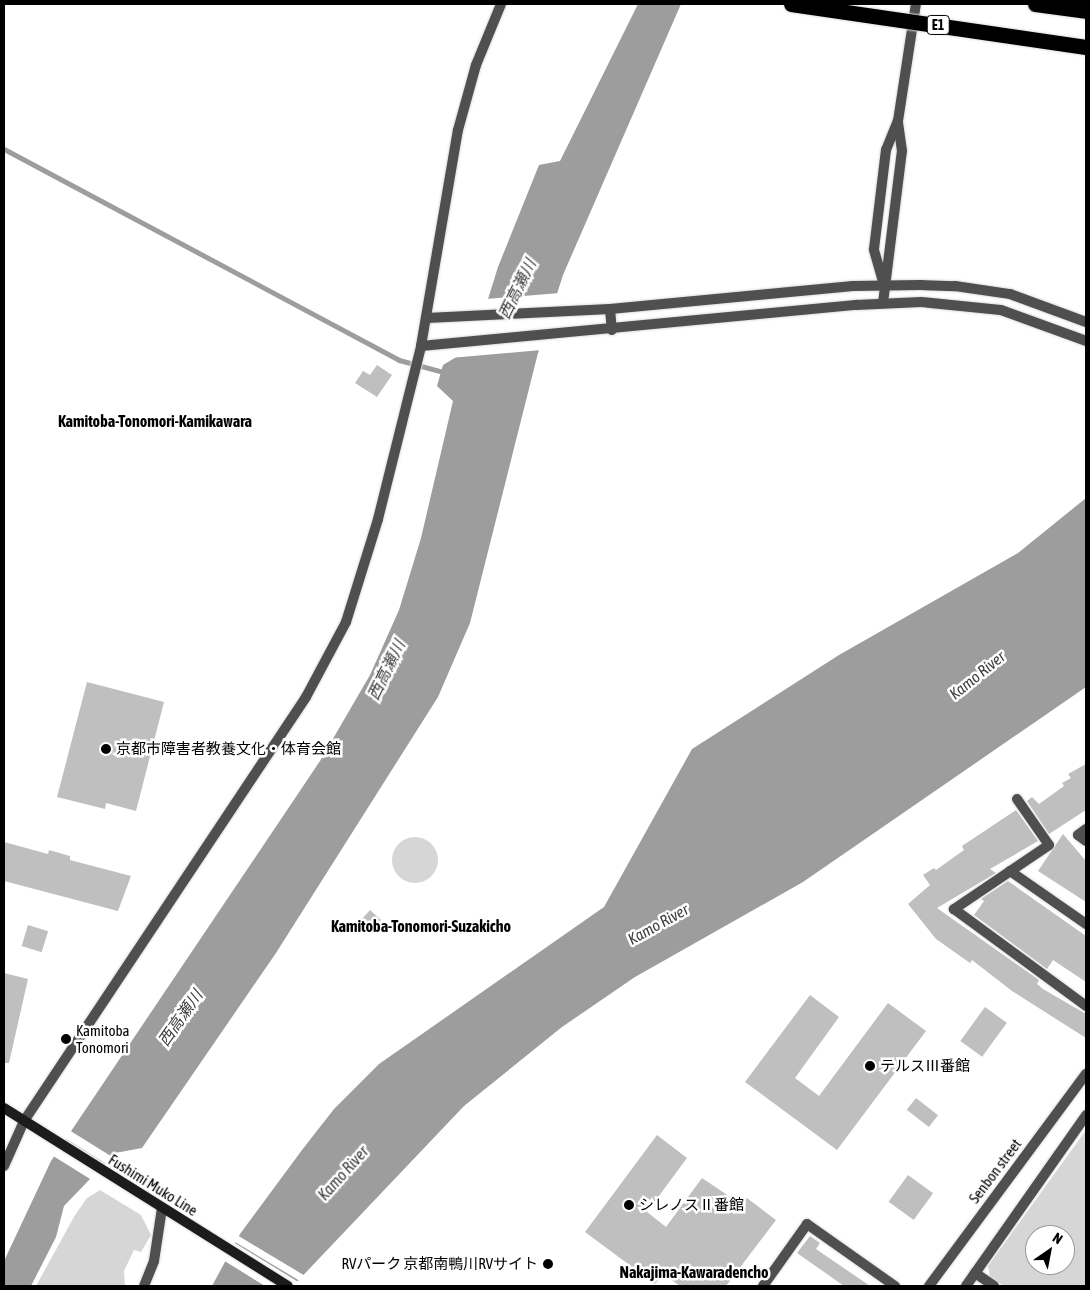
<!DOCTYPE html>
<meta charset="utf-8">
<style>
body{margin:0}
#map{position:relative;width:1090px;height:1290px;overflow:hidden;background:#fff;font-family:"Asap Condensed","Noto Sans JP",sans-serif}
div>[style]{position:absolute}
.green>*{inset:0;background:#d6d6d6}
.round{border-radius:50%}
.water>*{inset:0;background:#9d9d9d}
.pier>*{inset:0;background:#fff;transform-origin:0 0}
.stream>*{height:5px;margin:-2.5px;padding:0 2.5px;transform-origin:2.5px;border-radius:2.5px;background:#9d9d9d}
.building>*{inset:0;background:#bfbfbf;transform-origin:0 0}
.roads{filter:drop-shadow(0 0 1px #dbdbdb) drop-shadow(0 0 1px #dbdbdb)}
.minor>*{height:10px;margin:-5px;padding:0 5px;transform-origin:5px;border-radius:5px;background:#4f4f4f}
.tertiary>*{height:10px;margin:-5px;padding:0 5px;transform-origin:5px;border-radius:5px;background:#4f4f4f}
.secondary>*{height:10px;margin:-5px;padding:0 5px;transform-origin:5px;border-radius:5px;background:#1c1c1c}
.motorway>*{height:15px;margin:-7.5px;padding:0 7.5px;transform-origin:7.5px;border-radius:7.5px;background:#000}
.bridges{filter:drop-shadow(0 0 1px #dbdbdb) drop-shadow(0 0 1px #dbdbdb)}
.motorway-bridge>*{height:15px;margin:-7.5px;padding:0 7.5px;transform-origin:7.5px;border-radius:7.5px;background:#000}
.dots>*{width:14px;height:14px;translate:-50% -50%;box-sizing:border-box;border:2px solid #fff;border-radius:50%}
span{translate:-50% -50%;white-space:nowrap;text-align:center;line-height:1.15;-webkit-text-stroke:5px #fff;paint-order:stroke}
.shield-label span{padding:1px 4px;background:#fff;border:1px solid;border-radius:4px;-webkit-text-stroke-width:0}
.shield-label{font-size:14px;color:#000;font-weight:700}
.poi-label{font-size:15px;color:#000}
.left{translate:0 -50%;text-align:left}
.right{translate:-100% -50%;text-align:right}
.street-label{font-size:15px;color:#000}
.water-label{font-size:16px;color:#3e3e3e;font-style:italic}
.neighbourhood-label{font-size:16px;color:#000;font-weight:700}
.frame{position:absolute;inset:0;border:5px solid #000;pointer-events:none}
.north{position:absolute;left:1025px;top:1225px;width:50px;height:50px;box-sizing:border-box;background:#fff;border:1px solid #999;border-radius:50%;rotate:33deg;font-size:14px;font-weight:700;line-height:20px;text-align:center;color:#000}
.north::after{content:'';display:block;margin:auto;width:18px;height:22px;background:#000;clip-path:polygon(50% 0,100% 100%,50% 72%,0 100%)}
</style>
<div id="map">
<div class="green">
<div class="round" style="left:392px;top:837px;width:46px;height:46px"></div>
<div style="clip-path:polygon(evenodd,1086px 1130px,1086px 1286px,1004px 1286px,990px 1277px,988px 1266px,1086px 1130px,1035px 1235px,1065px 1235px,1065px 1265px,1035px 1265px,1035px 1235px)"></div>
<div style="clip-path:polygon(100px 1190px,141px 1215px,151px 1235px,141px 1252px,134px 1250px,124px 1271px,125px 1286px,36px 1286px,75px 1215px,87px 1198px)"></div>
</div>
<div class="water">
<div style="clip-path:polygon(638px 4px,681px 4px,563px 275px,538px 353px,470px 623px,438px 697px,276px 953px,142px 1148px,115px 1153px,64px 1206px,56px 1237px,31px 1286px,4px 1286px,4px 1261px,51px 1161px,320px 761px,370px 675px,399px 610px,421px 538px,453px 401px,437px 386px,443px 365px,473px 347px,498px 267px,539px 165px,560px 161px)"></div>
<div style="clip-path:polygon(1086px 498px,1086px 687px,803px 882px,635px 977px,562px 1027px,464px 1106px,293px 1286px,212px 1286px,240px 1234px,302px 1150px,334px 1109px,379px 1064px,604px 907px,692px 749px,839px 655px,1018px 553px)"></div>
</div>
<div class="pier">
<div style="clip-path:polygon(560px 293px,541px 350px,450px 358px,471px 346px,486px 299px)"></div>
<div style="left:69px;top:1130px;width:53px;height:9px;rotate:32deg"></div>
<div style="left:64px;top:1138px;width:51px;height:21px;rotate:32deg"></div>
<div style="left:237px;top:1235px;width:81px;height:7px;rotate:31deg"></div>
<div style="clip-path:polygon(233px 1242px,300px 1283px,297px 1286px,265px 1286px,223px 1260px)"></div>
</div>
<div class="stream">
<div style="left:4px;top:149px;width:448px;rotate:28.1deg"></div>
<div style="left:399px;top:360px;width:50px;rotate:15.2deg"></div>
</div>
<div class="building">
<div style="clip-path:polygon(377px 365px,392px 375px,377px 397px,355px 383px,363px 371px,370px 375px)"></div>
<div style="clip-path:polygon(87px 682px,164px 702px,136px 811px,106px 803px,105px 809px,57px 797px)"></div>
<div style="clip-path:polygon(1086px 764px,1086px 810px,1049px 834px,1027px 801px,1032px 797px,1039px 804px,1064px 786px,1062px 783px,1071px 778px,1068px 774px)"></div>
<div style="clip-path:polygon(1016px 810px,1038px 841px,990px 869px,996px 873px,937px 908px,1039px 980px,1037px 984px,1043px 989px,1086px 1014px,1086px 1038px,1012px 991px,972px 960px,970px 963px,936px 939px,908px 904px,930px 885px,923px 875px,934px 868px,936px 870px,964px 850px,962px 846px)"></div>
<div style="clip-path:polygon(1063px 834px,1086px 861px,1086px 902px,1038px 871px)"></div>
<div style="clip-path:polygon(4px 842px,48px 854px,49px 850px,70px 856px,70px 860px,131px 876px,118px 911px,4px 881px)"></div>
<div style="clip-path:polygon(1008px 881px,1086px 936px,1086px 982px,1053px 960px,1047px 969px,974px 915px,984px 901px,981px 899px)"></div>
<div style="left:370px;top:910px;width:15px;height:16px;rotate:42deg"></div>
<div style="left:28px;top:925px;width:21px;height:22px;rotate:17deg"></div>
<div style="clip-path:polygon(4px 973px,28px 979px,9px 1063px,4px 1063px)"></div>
<div style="clip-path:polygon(810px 995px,839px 1017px,795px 1078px,819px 1096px,888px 1003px,926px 1031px,837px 1150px,745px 1082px)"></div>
<div style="left:985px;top:1007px;width:27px;height:42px;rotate:36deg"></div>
<div style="left:916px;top:1098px;width:28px;height:15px;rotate:38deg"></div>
<div style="clip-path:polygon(657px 1135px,687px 1158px,647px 1212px,666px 1227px,702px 1178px,742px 1205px,747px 1198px,776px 1220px,726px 1286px,680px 1286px,663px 1274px,655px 1284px,585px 1232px)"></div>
<div style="left:908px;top:1175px;width:31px;height:33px;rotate:36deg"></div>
<div style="clip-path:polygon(810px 1236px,820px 1243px,816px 1249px,870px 1286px,844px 1286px,797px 1253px)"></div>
</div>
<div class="roads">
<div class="minor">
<div style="left:1017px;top:799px;width:56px;rotate:55.2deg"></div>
<div style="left:1049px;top:845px;width:115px;rotate:146deg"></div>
<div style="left:954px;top:909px;width:164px;rotate:36.3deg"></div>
<div style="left:1086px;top:829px;width:10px;rotate:143deg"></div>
<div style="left:1078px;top:835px;width:10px;rotate:37deg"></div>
<div style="left:1010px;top:871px;width:93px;rotate:34.9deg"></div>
<div style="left:4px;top:1166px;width:49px;rotate:-66deg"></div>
<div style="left:975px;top:1273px;width:23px;rotate:34deg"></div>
<div style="left:144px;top:1286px;width:27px;rotate:-68deg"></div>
<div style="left:154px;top:1261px;width:54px;rotate:-81.4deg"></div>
<div style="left:763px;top:1286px;width:76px;rotate:-54.6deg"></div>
<div style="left:807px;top:1224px;width:108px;rotate:35.2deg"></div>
<div style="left:966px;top:1286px;width:209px;rotate:-54.9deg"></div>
</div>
<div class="tertiary">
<div style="left:884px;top:285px;width:37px;rotate:-106deg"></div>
<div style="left:874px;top:249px;width:100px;rotate:-83.1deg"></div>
<div style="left:886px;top:150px;width:31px;rotate:-68deg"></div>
<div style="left:898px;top:121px;width:118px;rotate:-81.3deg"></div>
<div style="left:883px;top:303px;width:153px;rotate:-82.9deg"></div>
<div style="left:902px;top:151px;width:29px;rotate:-98deg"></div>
<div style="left:610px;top:309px;width:21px;rotate:85deg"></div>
<div style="left:427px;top:318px;width:183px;rotate:-2.8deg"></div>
<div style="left:610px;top:309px;width:244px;rotate:-5.4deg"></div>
<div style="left:853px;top:286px;width:67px;rotate:-0.9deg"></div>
<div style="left:920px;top:285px;width:35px;rotate:2deg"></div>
<div style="left:955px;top:286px;width:56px;rotate:8.3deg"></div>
<div style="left:1010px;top:294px;width:81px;rotate:20.2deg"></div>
<div style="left:421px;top:346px;width:437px;rotate:-5.4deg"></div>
<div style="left:856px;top:305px;width:65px;rotate:-2.6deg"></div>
<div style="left:921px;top:302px;width:80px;rotate:5.7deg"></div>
<div style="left:1001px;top:310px;width:90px;rotate:20deg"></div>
<div style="left:24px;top:1121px;width:509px;rotate:-56.37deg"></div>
<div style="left:306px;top:697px;width:85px;rotate:-61.9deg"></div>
<div style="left:346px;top:622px;width:108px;rotate:-72.7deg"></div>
<div style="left:378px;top:519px;width:178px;rotate:-76deg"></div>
<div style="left:421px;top:346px;width:219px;rotate:-80.3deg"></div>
<div style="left:458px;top:130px;width:67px;rotate:-74.5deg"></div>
<div style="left:476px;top:65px;width:66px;rotate:-67.7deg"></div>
<div style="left:929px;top:1286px;width:264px;rotate:-53.5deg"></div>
</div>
<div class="secondary">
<div style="left:4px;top:1108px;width:335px;rotate:32.1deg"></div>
</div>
<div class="motorway">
<div style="left:1035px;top:4px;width:51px;rotate:7.8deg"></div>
</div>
</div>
<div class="bridges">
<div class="motorway-bridge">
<div style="left:791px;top:4px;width:298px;rotate:8.3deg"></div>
</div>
</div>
<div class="dots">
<div style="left:106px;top:749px;background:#000"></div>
<div style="left:66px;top:1039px;background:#000"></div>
<div style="left:870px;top:1066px;background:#000"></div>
<div style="left:629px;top:1205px;background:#000"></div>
<div style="left:548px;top:1264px;background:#000"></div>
</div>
<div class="shield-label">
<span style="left:938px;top:25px">E1</span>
</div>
<div class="poi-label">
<span class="left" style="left:116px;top:749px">京都市障害者教養文化・体育会館</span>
<span class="left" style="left:76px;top:1039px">Kamitoba<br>Tonomori</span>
<span class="left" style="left:880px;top:1066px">テルスⅢ番館</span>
<span class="left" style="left:639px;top:1205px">シレノスⅡ番館</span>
<span class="right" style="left:538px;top:1264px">RVパーク 京都南鴨川RVサイト</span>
</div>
<div class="street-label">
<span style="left:995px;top:1171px;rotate:-53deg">Senbon street</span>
<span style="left:153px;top:1185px;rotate:32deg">Fushimi Muko Line</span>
</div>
<div class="water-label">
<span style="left:517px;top:289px;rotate:-64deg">西高瀬川</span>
<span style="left:386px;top:670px;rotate:-64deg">西高瀬川</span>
<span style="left:977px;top:675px;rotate:-39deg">Kamo River</span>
<span style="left:658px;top:924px;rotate:-29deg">Kamo River</span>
<span style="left:180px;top:1018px;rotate:-55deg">西高瀬川</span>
<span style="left:343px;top:1173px;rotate:-48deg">Kamo River</span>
</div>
<div class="neighbourhood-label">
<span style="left:155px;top:421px">Kamitoba-Tonomori-Kamikawara</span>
<span style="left:421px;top:926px">Kamitoba-Tonomori-Suzakicho</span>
<span style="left:694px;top:1272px">Nakajima-Kawaradencho</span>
</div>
<div class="frame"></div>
<div class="north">N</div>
</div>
